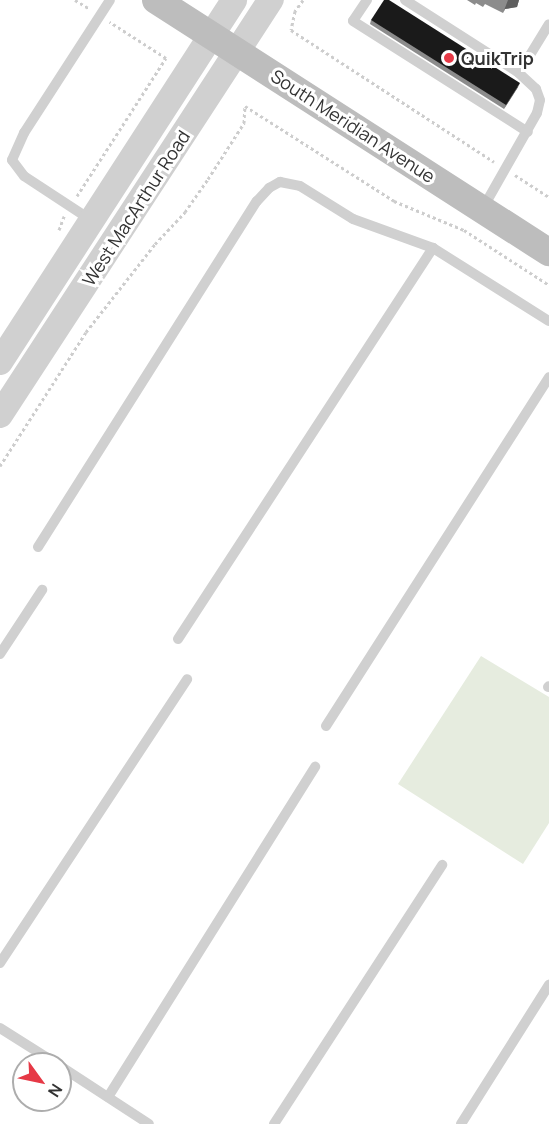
<!DOCTYPE html>
<style>
body{margin:0}
#map{position:relative;width:549px;height:1124px;overflow:hidden;background:#fff;font-family:Manrope,sans-serif}
div>[style]{position:absolute}
.green>*{inset:0;background:#e6ecdf}
.path>*{height:3px;margin-top:-1.5px;transform-origin:0;background:repeating-linear-gradient(90deg,#cdcdcd 0 3px,transparent 0 6px)}
.service>*{height:10px;margin:-5px;padding:0 5px;transform-origin:5px;border-radius:5px;background:#d0d0d0}
.tertiary>*{height:26px;margin:-13px;padding:0 13px;transform-origin:13px;border-radius:13px;background:#d0d0d0}
.secondary>*{height:28px;margin:-14px;padding:0 14px;transform-origin:14px;border-radius:14px;background:#bdbdbd}
.wall>*{inset:0;background:#8c8c8c}
.shaded-wall>*{inset:0;background:#5f5f5f}
.building>*{inset:0;background:#1a1a1a}
.dots>*{width:16px;height:16px;translate:-50% -50%;box-sizing:border-box;border:3px solid #fff;border-radius:50%}
span{translate:-50% -50%;white-space:nowrap;text-align:center;line-height:1.15;-webkit-text-stroke:6px #fff;paint-order:stroke}
.poi-label{font-size:18px;color:#333;font-weight:700}
.left{translate:0 -50%;text-align:left}
.street-label{font-size:18px;color:#333}
.north{position:absolute;left:12px;top:1052px;width:60px;height:60px;box-sizing:border-box;background:#fff;border:2px solid #adadad;border-radius:50%;rotate:123deg;font-size:16px;font-weight:700;line-height:24px;text-align:center;color:#333}
.north::after{content:'';display:block;margin:auto;width:21px;height:27px;background:#e63946;clip-path:polygon(50% 0,100% 100%,50% 72%,0 100%)}
</style>
<div id="map">
<div class="green">
<div style="clip-path:polygon(481px 656px,549px 697px,549px 823px,523px 864px,398px 784px)"></div>
</div>
<div class="path">
<div style="left:75px;top:0;width:17px;rotate:31deg"></div>
<div style="left:303px;top:0;width:14px;rotate:126deg"></div>
<div style="left:295px;top:11px;width:19px;rotate:102deg"></div>
<div style="left:291px;top:30px;width:242px;rotate:33deg"></div>
<div style="left:245px;top:106px;width:177px;rotate:32.5deg"></div>
<div style="left:394px;top:201px;width:76px;rotate:22.5deg"></div>
<div style="left:464px;top:230px;width:101px;rotate:32.9deg"></div>
<div style="left:515px;top:175px;width:40px;rotate:32.9deg"></div>
<div style="left:77px;top:196px;width:164px;rotate:-57.2deg"></div>
<div style="left:166px;top:58px;width:67px;rotate:-147.3deg"></div>
<div style="left:59px;top:230px;width:15px;rotate:-70deg"></div>
<div style="left:0;top:466px;width:159px;rotate:-57.3deg"></div>
<div style="left:86px;top:332px;width:112px;rotate:-51.9deg"></div>
<div style="left:155px;top:244px;width:44px;rotate:-46.8deg"></div>
<div style="left:185px;top:212px;width:40px;rotate:-55.1deg"></div>
<div style="left:208px;top:179px;width:67px;rotate:-57.3deg"></div>
<div style="left:244px;top:123px;width:17px;rotate:-87deg"></div>
</div>
<div class="service">
<div style="left:367px;top:0;width:25px;rotate:124deg"></div>
<div style="left:353px;top:21px;width:207px;rotate:32.4deg"></div>
<div style="left:405px;top:0;width:135px;rotate:32.6deg"></div>
<div style="left:483px;top:208px;width:109px;rotate:-60.4deg"></div>
<div style="left:537px;top:113px;width:13px;rotate:-77deg"></div>
<div style="left:540px;top:100px;width:12px;rotate:-110deg"></div>
<div style="left:536px;top:89px;width:23px;rotate:-137deg"></div>
<div style="left:519px;top:73px;width:57px;rotate:-58.5deg"></div>
<div style="left:91px;top:220px;width:80px;rotate:-146.7deg"></div>
<div style="left:24px;top:176px;width:20px;rotate:-127deg"></div>
<div style="left:12px;top:160px;width:30px;rotate:-66deg"></div>
<div style="left:24px;top:133px;width:158px;rotate:-57.1deg"></div>
<div style="left:38px;top:547px;width:409px;rotate:-57.7deg"></div>
<div style="left:257px;top:201px;width:18px;rotate:-47deg"></div>
<div style="left:269px;top:188px;width:13px;rotate:-29deg"></div>
<div style="left:280px;top:182px;width:20px;rotate:11deg"></div>
<div style="left:300px;top:186px;width:62px;rotate:31.9deg"></div>
<div style="left:353px;top:219px;width:85px;rotate:19.9deg"></div>
<div style="left:433px;top:248px;width:137px;rotate:32.2deg"></div>
<div style="left:178px;top:639px;width:467px;rotate:-56.9deg"></div>
<div style="left:0;top:654px;width:77px;rotate:-56.7deg"></div>
<div style="left:548px;top:687px;width:1px;rotate:-45deg"></div>
<div style="left:326px;top:726px;width:414px;rotate:-57.4deg"></div>
<div style="left:0;top:963px;width:340px;rotate:-56.6deg"></div>
<div style="left:0;top:1028px;width:67px;rotate:32.3deg"></div>
<div style="left:60px;top:1066px;width:106px;rotate:33.1deg"></div>
<div style="left:108px;top:1097px;width:390px;rotate:-57.9deg"></div>
<div style="left:274px;top:1124px;width:309px;rotate:-57deg"></div>
<div style="left:461px;top:1124px;width:165px;rotate:-57.7deg"></div>
</div>
<div class="tertiary">
<div style="left:0;top:362px;width:431px;rotate:-57.1deg"></div>
<div style="left:0;top:415px;width:496px;rotate:-56.9deg"></div>
</div>
<div class="secondary">
<div style="left:156px;top:0;width:467px;rotate:32.7deg"></div>
</div>
<div class="wall">
<div style="clip-path:polygon(467px 0,519px 0,517px 7px,505px 9px,503px 13px,485px 4px,483px 7px,476px 3px,475px 5px)"></div>
<div style="clip-path:polygon(371px 20px,518px 87px,504px 109px,370px 24px)"></div>
</div>
<div class="shaded-wall">
<div style="clip-path:polygon(508px 0,519px 0,517px 7px,505px 9px,503px 13px)"></div>
<div style="clip-path:polygon(520px 83px,518px 87px,504px 109px,506px 105px)"></div>
</div>
<div class="building">
<div style="clip-path:polygon(384px 0,389px 0,520px 83px,506px 105px,371px 20px)"></div>
</div>
<div class="dots">
<div style="left:449px;top:58px;background:#e63946"></div>
</div>
<div class="poi-label">
<span class="left" style="left:461px;top:58px">QuikTrip</span>
</div>
<div class="street-label">
<span style="left:353px;top:126px;rotate:33deg">South Meridian Avenue</span>
<span style="left:136px;top:208px;rotate:-57deg">West MacArthur Road</span>
</div>
<div class="north">N</div>
</div>
